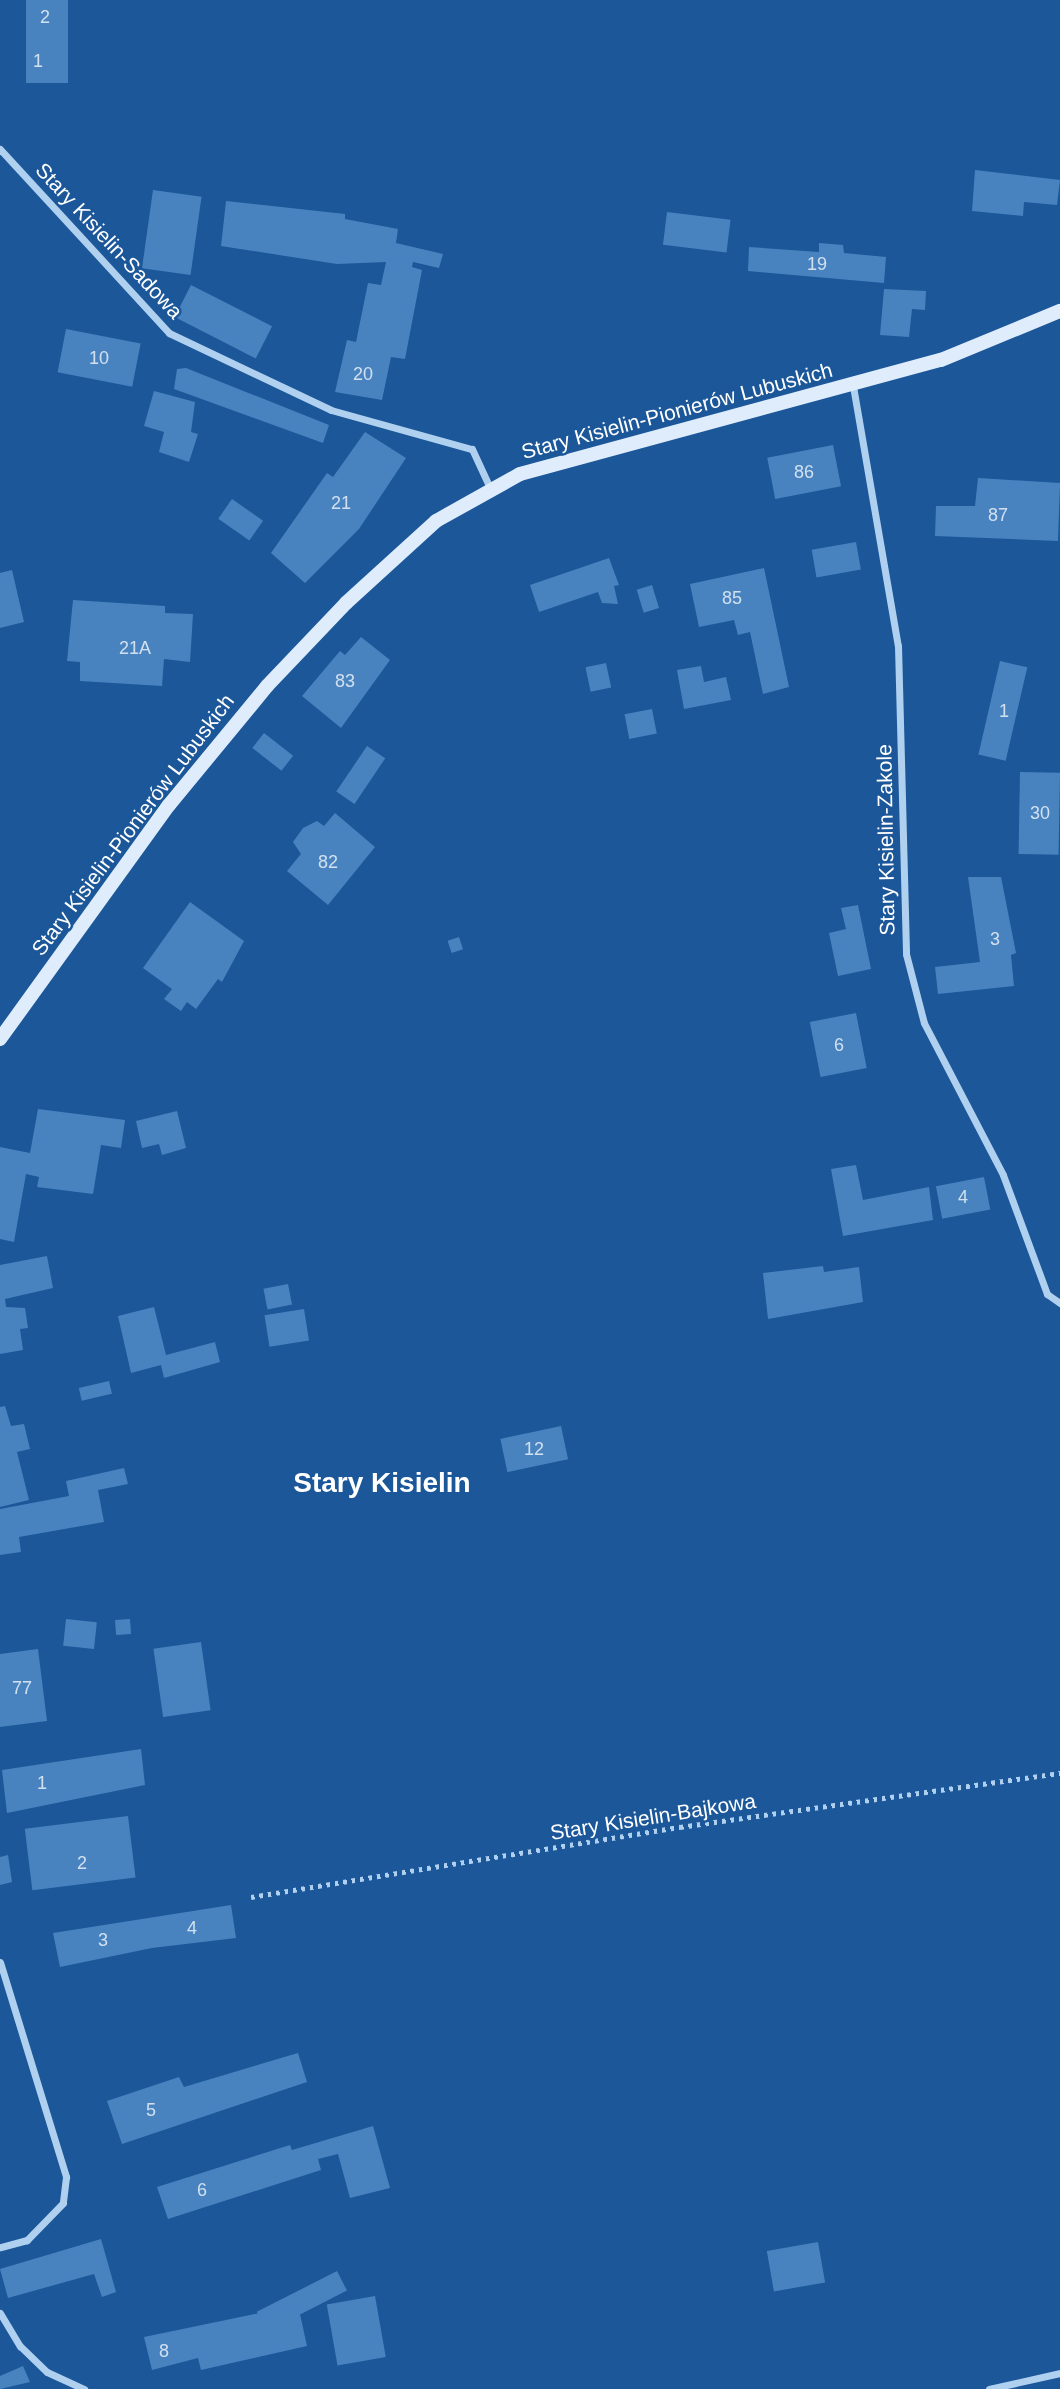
<!DOCTYPE html>
<meta charset="utf-8">
<style>
body{margin:0}
#map{position:relative;width:1060px;height:2389px;overflow:hidden;background:#1b5799;font-family:Helvetica,sans-serif}
div>[style]{position:absolute}
.building>*{inset:0;background:#4883c0;transform-origin:0 0}
.path>*{height:4.5px;margin-top:-2.25px;transform-origin:0;background:repeating-linear-gradient(90deg,#b0d0f0 0 3.5px,transparent 0 8.5px)}
.street>*{height:7px;margin:-3.5px;padding:0 3.5px;transform-origin:3.5px;border-radius:3.5px;background:#b0d0f0}
.secondary>*{height:14px;margin:-7px;padding:0 7px;transform-origin:7px;border-radius:7px;background:#deecfb}
span{translate:-50% -50%;white-space:nowrap;text-align:center;line-height:1.15;-webkit-text-stroke:5px #1b5799;paint-order:stroke}
.number-label{font-size:18px;color:#d1e0ef}
.number-label span{-webkit-text-stroke-width:0}
.street-label{font-size:21px;color:#fff}
.district-label{font-size:28px;color:#fff;font-weight:700}
</style>
<div id="map">
<div class="building">
<div style="left:26px;top:0;width:42px;height:83px"></div>
<div style="clip-path:polygon(975px 170px,1060px 180px,1057px 205px,1024px 202px,1023px 216px,972px 211px)"></div>
<div style="left:153px;top:190px;width:49px;height:79px;rotate:8deg"></div>
<div style="clip-path:polygon(226px 201px,345px 214px,345px 219px,398px 229px,396px 243px,443px 254px,439px 268px,413px 262px,412px 267px,422px 270px,405px 359px,391px 357px,382px 400px,335px 392px,347px 340px,356px 342px,368px 283px,381px 285px,386px 262px,337px 264px,221px 246px)"></div>
<div style="left:667px;top:212px;width:64px;height:33px;rotate:7deg"></div>
<div style="clip-path:polygon(819px 243px,843px 245px,844px 253px,886px 257px,884px 283px,748px 271px,749px 247px,819px 252px)"></div>
<div style="left:191px;top:285px;width:91px;height:36px;rotate:27deg"></div>
<div style="clip-path:polygon(884px 289px,926px 291px,925px 310px,912px 309px,909px 337px,880px 335px)"></div>
<div style="left:66px;top:329px;width:76px;height:44px;rotate:11deg"></div>
<div style="clip-path:polygon(186px 368px,329px 425px,323px 443px,174px 389px,177px 369px)"></div>
<div style="clip-path:polygon(154px 391px,195px 402px,191px 432px,198px 434px,189px 462px,159px 452px,164px 432px,144px 426px)"></div>
<div style="clip-path:polygon(365px 432px,406px 458px,359px 529px,305px 583px,271px 553px,327px 473px,333px 477px)"></div>
<div style="left:833px;top:445px;width:42px;height:67px;rotate:79deg"></div>
<div style="clip-path:polygon(978px 478px,1060px 483px,1058px 541px,935px 536px,936px 506px,975px 506px)"></div>
<div style="left:232px;top:499px;width:38px;height:24px;rotate:35deg"></div>
<div style="left:856px;top:542px;width:28px;height:45px;rotate:80deg"></div>
<div style="clip-path:polygon(609px 558px,619px 585px,614px 586px,618px 604px,602px 603px,598px 592px,539px 612px,530px 585px)"></div>
<div style="clip-path:polygon(764px 568px,789px 687px,763px 694px,750px 632px,738px 635px,734px 620px,699px 627px,690px 584px)"></div>
<div style="clip-path:polygon(12px 570px,24px 622px,0 628px,0 573px)"></div>
<div style="left:652px;top:585px;width:24px;height:16px;rotate:73deg"></div>
<div style="clip-path:polygon(73px 600px,165px 606px,165px 613px,193px 614px,190px 662px,164px 659px,162px 686px,80px 681px,80px 662px,67px 661px)"></div>
<div style="clip-path:polygon(361px 637px,390px 660px,341px 728px,302px 696px,340px 651px,345px 655px)"></div>
<div style="left:1000px;top:661px;width:28px;height:96px;rotate:13deg"></div>
<div style="left:606px;top:663px;width:25px;height:21px;rotate:78deg"></div>
<div style="clip-path:polygon(701px 666px,704px 682px,726px 677px,731px 700px,684px 709px,677px 670px)"></div>
<div style="left:652px;top:709px;width:25px;height:28px;rotate:79deg"></div>
<div style="left:264px;top:733px;width:37px;height:19px;rotate:38deg"></div>
<div style="left:367px;top:746px;width:22px;height:55px;rotate:34deg"></div>
<div style="left:1020px;top:772px;width:40px;height:82px;rotate:1deg"></div>
<div style="clip-path:polygon(335px 813px,375px 847px,328px 905px,287px 871px,301px 854px,293px 842px,303px 828px,317px 821px,324px 826px)"></div>
<div style="clip-path:polygon(968px 877px,1001px 877px,1016px 953px,1011px 955px,1014px 986px,938px 994px,935px 967px,980px 962px)"></div>
<div style="clip-path:polygon(190px 902px,244px 941px,222px 982px,218px 979px,196px 1009px,187px 1002px,181px 1011px,164px 999px,172px 989px,143px 968px)"></div>
<div style="clip-path:polygon(858px 905px,871px 969px,838px 976px,829px 933px,846px 929px,841px 908px)"></div>
<div style="left:459px;top:937px;width:13px;height:12px;rotate:72deg"></div>
<div style="left:856px;top:1013px;width:56px;height:47px;rotate:79deg"></div>
<div style="clip-path:polygon(38px 1109px,125px 1120px,121px 1148px,101px 1145px,93px 1194px,37px 1187px,39px 1177px,26px 1174px,14px 1242px,0 1239px,0 1147px,30px 1153px)"></div>
<div style="clip-path:polygon(177px 1111px,186px 1148px,162px 1155px,159px 1144px,142px 1148px,136px 1121px)"></div>
<div style="clip-path:polygon(856px 1165px,863px 1200px,929px 1187px,933px 1220px,843px 1236px,831px 1169px)"></div>
<div style="left:984px;top:1177px;width:33px;height:49px;rotate:79deg"></div>
<div style="clip-path:polygon(47px 1256px,53px 1288px,5px 1299px,6px 1307px,25px 1308px,28px 1328px,20px 1329px,23px 1350px,0 1354px,0 1265px)"></div>
<div style="clip-path:polygon(823px 1266px,824px 1272px,859px 1267px,863px 1302px,768px 1319px,763px 1273px)"></div>
<div style="left:288px;top:1284px;width:21px;height:25px;rotate:79deg"></div>
<div style="clip-path:polygon(154px 1307px,166px 1355px,215px 1342px,220px 1362px,164px 1378px,161px 1365px,131px 1373px,118px 1316px)"></div>
<div style="left:304px;top:1309px;width:32px;height:40px;rotate:81deg"></div>
<div style="left:109px;top:1381px;width:13px;height:31px;rotate:77deg"></div>
<div style="clip-path:polygon(5px 1406px,11px 1426px,24px 1424px,30px 1449px,17px 1452px,29px 1500px,0 1507px,0 1407px)"></div>
<div style="left:561px;top:1426px;width:34px;height:62px;rotate:78deg"></div>
<div style="clip-path:polygon(124px 1468px,128px 1484px,98px 1490px,104px 1522px,19px 1537px,21px 1552px,0 1555px,0 1509px,69px 1496px,66px 1481px)"></div>
<div style="left:66px;top:1619px;width:31px;height:27px;rotate:6deg"></div>
<div style="left:130px;top:1619px;width:15px;height:15px;rotate:86deg"></div>
<div style="left:201px;top:1642px;width:69px;height:48px;rotate:82deg"></div>
<div style="clip-path:polygon(38px 1649px,47px 1721px,0 1727px,0 1654px)"></div>
<div style="clip-path:polygon(141px 1749px,145px 1785px,7px 1813px,2px 1770px)"></div>
<div style="left:128px;top:1816px;width:62px;height:104px;rotate:83deg"></div>
<div style="clip-path:polygon(8px 1855px,12px 1882px,0 1885px,0 1857px)"></div>
<div style="clip-path:polygon(231px 1905px,236px 1938px,152px 1948px,60px 1967px,53px 1933px)"></div>
<div style="clip-path:polygon(298px 2053px,307px 2082px,122px 2144px,107px 2101px,179px 2077px,184px 2087px)"></div>
<div style="clip-path:polygon(373px 2126px,390px 2188px,350px 2198px,338px 2154px,318px 2159px,321px 2170px,168px 2219px,157px 2187px,290px 2145px,292px 2150px)"></div>
<div style="clip-path:polygon(101px 2239px,116px 2292px,102px 2297px,94px 2274px,8px 2298px,0 2269px)"></div>
<div style="left:818px;top:2242px;width:41px;height:52px;rotate:80deg"></div>
<div style="left:337px;top:2271px;width:22px;height:90px;rotate:63deg"></div>
<div style="left:375px;top:2296px;width:62px;height:49px;rotate:80deg"></div>
<div style="clip-path:polygon(298px 2305px,307px 2346px,201px 2370px,198px 2358px,152px 2370px,144px 2337px)"></div>
<div style="clip-path:polygon(23px 2366px,30px 2382px,0 2389px,0 2376px)"></div>
</div>
<div class="path">
<div style="left:251px;top:1897px;width:435px;rotate:-9.3deg"></div>
<div style="left:680px;top:1827px;width:384px;rotate:-8.1deg"></div>
</div>
<div class="street">
<div style="left:0;top:149px;width:250px;rotate:47.4deg"></div>
<div style="left:169px;top:333px;width:179px;rotate:25.4deg"></div>
<div style="left:331px;top:410px;width:146px;rotate:15.5deg"></div>
<div style="left:472px;top:449px;width:43px;rotate:65.2deg"></div>
<div style="left:853px;top:386px;width:264px;rotate:80.2deg"></div>
<div style="left:898px;top:646px;width:308px;rotate:88.5deg"></div>
<div style="left:906px;top:954px;width:71px;rotate:75.4deg"></div>
<div style="left:924px;top:1023px;width:171px;rotate:62.5deg"></div>
<div style="left:1003px;top:1175px;width:127px;rotate:69.7deg"></div>
<div style="left:1047px;top:1294px;width:16px;rotate:35deg"></div>
<div style="left:0;top:1962px;width:225px;rotate:72.9deg"></div>
<div style="left:66px;top:2177px;width:26px;rotate:97deg"></div>
<div style="left:63px;top:2203px;width:52px;rotate:134.2deg"></div>
<div style="left:27px;top:2240px;width:28px;rotate:165deg"></div>
<div style="left:0;top:2313px;width:39px;rotate:59deg"></div>
<div style="left:20px;top:2346px;width:37px;rotate:44deg"></div>
<div style="left:47px;top:2372px;width:41px;rotate:24.7deg"></div>
<div style="left:989px;top:2389px;width:73px;rotate:-12.7deg"></div>
</div>
<div class="secondary">
<div style="left:0;top:1039px;width:289px;rotate:-54.2deg"></div>
<div style="left:169px;top:805px;width:154px;rotate:-50.5deg"></div>
<div style="left:267px;top:686px;width:115px;rotate:-46.4deg"></div>
<div style="left:346px;top:603px;width:122px;rotate:-42.3deg"></div>
<div style="left:436px;top:521px;width:96px;rotate:-29.2deg"></div>
<div style="left:520px;top:474px;width:436px;rotate:-15.2deg"></div>
<div style="left:941px;top:360px;width:129px;rotate:-22.4deg"></div>
</div>
<div class="number-label">
<span style="left:45px;top:17px">2</span>
<span style="left:38px;top:61px">1</span>
<span style="left:817px;top:264px">19</span>
<span style="left:99px;top:358px">10</span>
<span style="left:363px;top:374px">20</span>
<span style="left:804px;top:472px">86</span>
<span style="left:341px;top:503px">21</span>
<span style="left:998px;top:515px">87</span>
<span style="left:732px;top:598px">85</span>
<span style="left:135px;top:648px">21A</span>
<span style="left:345px;top:681px">83</span>
<span style="left:1004px;top:711px">1</span>
<span style="left:1040px;top:813px">30</span>
<span style="left:328px;top:862px">82</span>
<span style="left:995px;top:939px">3</span>
<span style="left:839px;top:1045px">6</span>
<span style="left:963px;top:1197px">4</span>
<span style="left:534px;top:1449px">12</span>
<span style="left:22px;top:1688px">77</span>
<span style="left:42px;top:1783px">1</span>
<span style="left:82px;top:1863px">2</span>
<span style="left:192px;top:1928px">4</span>
<span style="left:103px;top:1940px">3</span>
<span style="left:151px;top:2110px">5</span>
<span style="left:202px;top:2190px">6</span>
<span style="left:164px;top:2351px">8</span>
</div>
<div class="street-label">
<span style="left:109px;top:241px;rotate:47deg">Stary Kisielin-Sadowa</span>
<span style="left:677px;top:411px;rotate:-15deg">Stary Kisielin-Pionierów Lubuskich</span>
<span style="left:133px;top:825px;rotate:-53deg">Stary Kisielin-Pionierów Lubuskich</span>
<span style="left:886px;top:840px;rotate:-91deg">Stary Kisielin-Zakole</span>
<span style="left:653px;top:1817px;rotate:-9deg">Stary Kisielin-Bajkowa</span>
</div>
<div class="district-label">
<span style="left:382px;top:1483px">Stary Kisielin</span>
</div>
</div>
